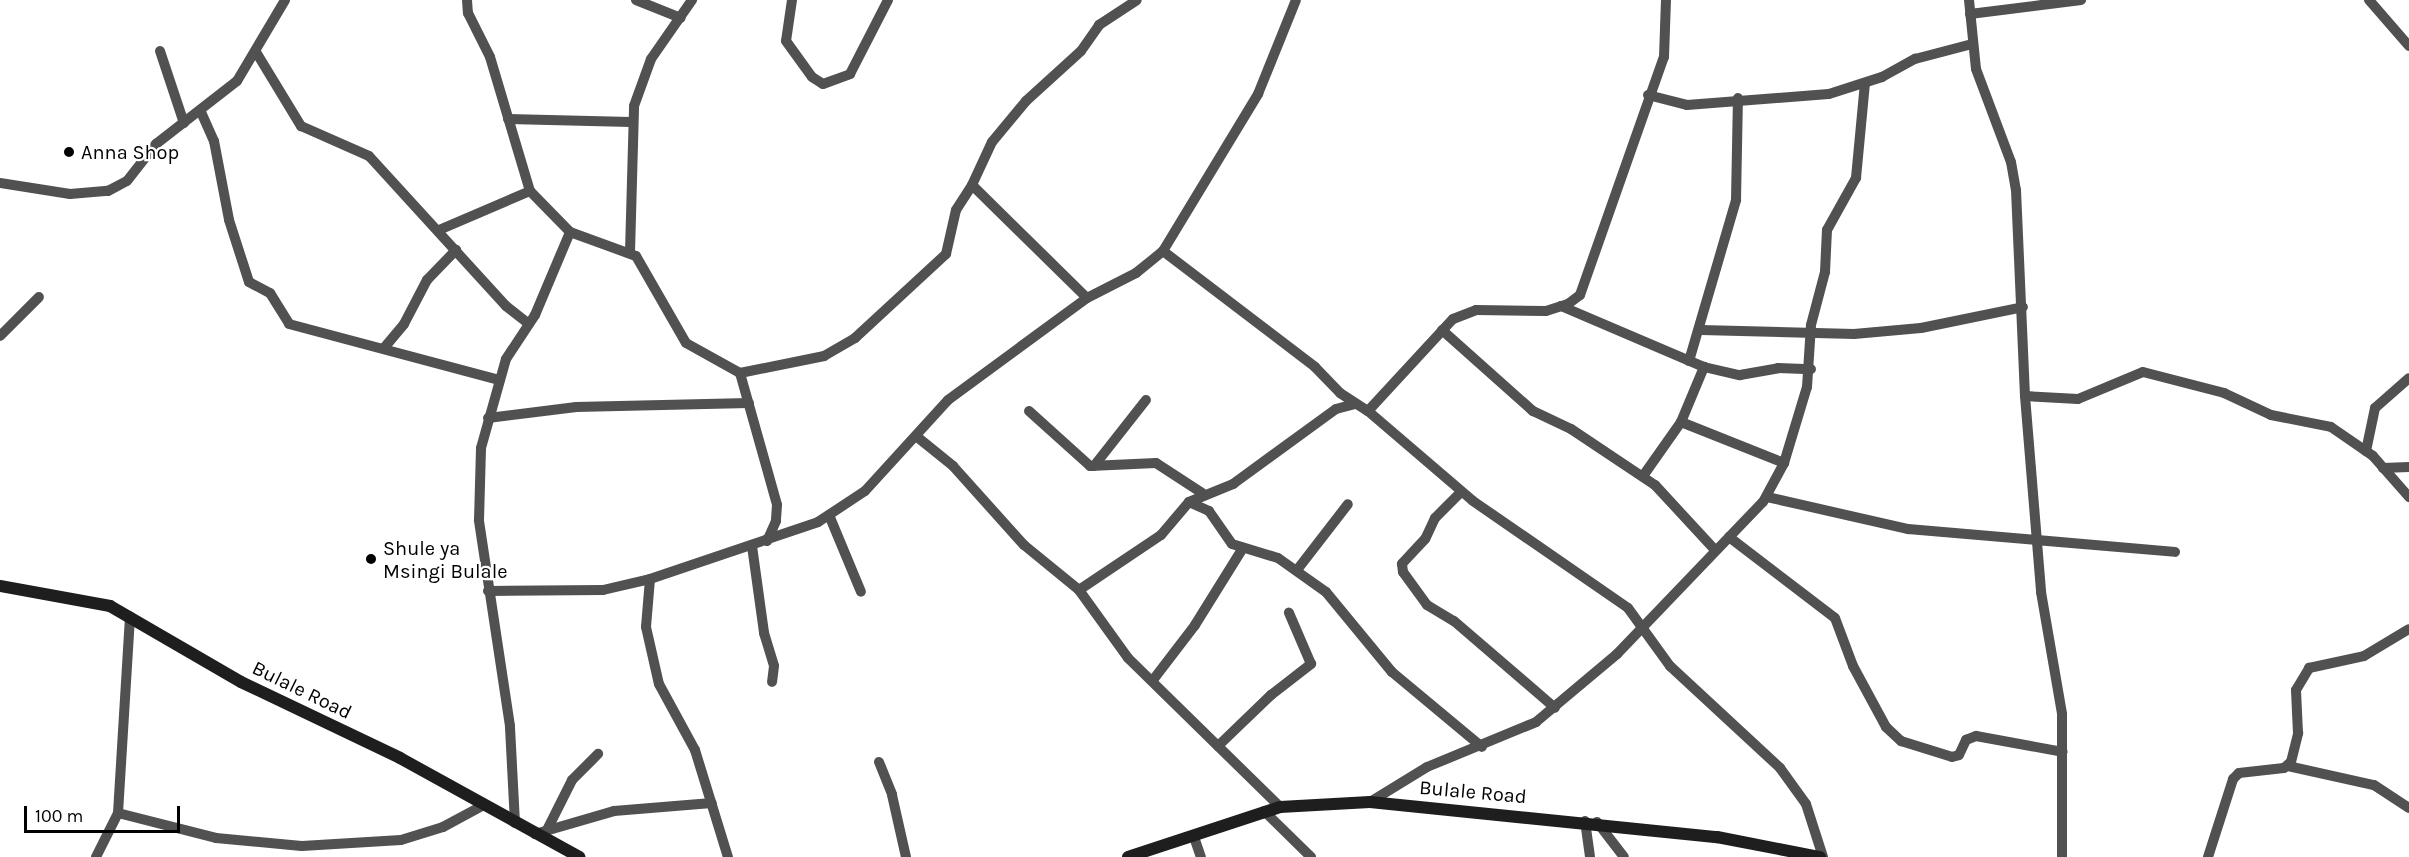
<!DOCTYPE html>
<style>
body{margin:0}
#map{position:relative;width:2409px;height:857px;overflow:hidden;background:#fff;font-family:Karla,sans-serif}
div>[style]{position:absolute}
.street>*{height:10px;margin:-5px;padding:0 5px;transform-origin:5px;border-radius:5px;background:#515151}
.secondary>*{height:12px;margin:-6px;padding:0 6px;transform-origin:6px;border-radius:6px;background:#1e1e1e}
.dots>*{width:16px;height:16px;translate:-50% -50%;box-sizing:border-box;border:3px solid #fff;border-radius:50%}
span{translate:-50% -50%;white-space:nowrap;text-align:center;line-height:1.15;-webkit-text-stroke:4.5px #fff;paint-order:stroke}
.poi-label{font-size:20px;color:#000}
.left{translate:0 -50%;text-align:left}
.street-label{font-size:20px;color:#000}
.scale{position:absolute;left:24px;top:806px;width:156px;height:27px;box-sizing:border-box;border:3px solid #000;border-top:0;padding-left:8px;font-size:18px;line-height:21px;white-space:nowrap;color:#000;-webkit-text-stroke:4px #fff;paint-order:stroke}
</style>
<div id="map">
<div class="street">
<div style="left:467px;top:0;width:13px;rotate:86deg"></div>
<div style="left:468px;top:13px;width:49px;rotate:63.4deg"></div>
<div style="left:490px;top:57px;width:140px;rotate:73.4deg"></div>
<div style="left:530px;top:191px;width:57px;rotate:45.7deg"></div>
<div style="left:570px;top:232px;width:70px;rotate:20deg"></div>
<div style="left:636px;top:256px;width:100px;rotate:60.1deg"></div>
<div style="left:686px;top:343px;width:62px;rotate:29.1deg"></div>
<div style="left:740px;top:373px;width:86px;rotate:-11.4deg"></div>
<div style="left:824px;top:356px;width:36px;rotate:-30deg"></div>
<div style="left:855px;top:338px;width:124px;rotate:-42.7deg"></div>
<div style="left:946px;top:254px;width:45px;rotate:-77.2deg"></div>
<div style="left:956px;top:210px;width:30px;rotate:-57deg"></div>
<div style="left:636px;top:0;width:48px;rotate:21.8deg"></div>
<div style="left:792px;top:0;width:41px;rotate:98.3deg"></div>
<div style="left:786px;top:41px;width:44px;rotate:54.2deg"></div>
<div style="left:812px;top:77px;width:13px;rotate:32deg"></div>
<div style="left:823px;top:84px;width:29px;rotate:-20deg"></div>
<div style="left:850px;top:74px;width:83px;rotate:-62.8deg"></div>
<div style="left:1969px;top:0;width:69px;rotate:84.2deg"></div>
<div style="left:1976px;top:69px;width:99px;rotate:69.4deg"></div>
<div style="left:2011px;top:162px;width:28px;rotate:80deg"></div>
<div style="left:2016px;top:190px;width:206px;rotate:87.5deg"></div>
<div style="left:2025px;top:396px;width:197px;rotate:85.3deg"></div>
<div style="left:2041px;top:592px;width:124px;rotate:80.2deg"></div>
<div style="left:2062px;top:714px;width:143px;rotate:90deg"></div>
<div style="left:2369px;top:0;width:61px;rotate:49deg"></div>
<div style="left:1970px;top:14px;width:112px;rotate:-7.2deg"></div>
<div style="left:160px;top:51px;width:76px;rotate:71.6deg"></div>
<div style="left:256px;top:52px;width:87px;rotate:58.7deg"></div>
<div style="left:301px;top:126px;width:74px;rotate:23.8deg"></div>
<div style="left:369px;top:156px;width:203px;rotate:47.6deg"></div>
<div style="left:506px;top:306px;width:29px;rotate:38deg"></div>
<div style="left:1648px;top:95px;width:40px;rotate:14.4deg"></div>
<div style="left:1687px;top:105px;width:142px;rotate:-4.4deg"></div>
<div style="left:1829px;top:94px;width:56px;rotate:-17.8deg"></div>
<div style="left:1882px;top:77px;width:38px;rotate:-29deg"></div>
<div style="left:1915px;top:59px;width:59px;rotate:-14.7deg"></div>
<div style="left:201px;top:112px;width:32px;rotate:66deg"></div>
<div style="left:214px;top:141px;width:80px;rotate:79.2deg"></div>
<div style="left:229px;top:220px;width:65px;rotate:72.1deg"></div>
<div style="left:249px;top:282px;width:24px;rotate:28deg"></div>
<div style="left:270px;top:293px;width:36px;rotate:58deg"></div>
<div style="left:289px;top:324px;width:218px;rotate:14.9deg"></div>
<div style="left:508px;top:119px;width:123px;rotate:1.4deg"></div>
<div style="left:0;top:183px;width:71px;rotate:8.9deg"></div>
<div style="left:70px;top:194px;width:38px;rotate:-5deg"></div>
<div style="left:108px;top:191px;width:21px;rotate:-28deg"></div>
<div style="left:127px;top:181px;width:47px;rotate:-51.9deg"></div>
<div style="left:156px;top:144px;width:103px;rotate:-37.9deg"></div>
<div style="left:237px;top:81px;width:94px;rotate:-59.3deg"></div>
<div style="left:439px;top:230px;width:99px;rotate:-23.2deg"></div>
<div style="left:1163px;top:251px;width:191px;rotate:37.3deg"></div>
<div style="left:1315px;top:367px;width:36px;rotate:46deg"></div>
<div style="left:1340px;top:393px;width:33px;rotate:33deg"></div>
<div style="left:1368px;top:411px;width:138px;rotate:40.6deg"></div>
<div style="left:1473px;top:501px;width:188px;rotate:34.6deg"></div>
<div style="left:1628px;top:608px;width:72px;rotate:54.1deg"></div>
<div style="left:1670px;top:666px;width:150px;rotate:42.8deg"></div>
<div style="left:1780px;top:768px;width:44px;rotate:54.2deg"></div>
<div style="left:1806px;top:804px;width:56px;rotate:72.2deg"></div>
<div style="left:630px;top:252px;width:146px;rotate:-88.4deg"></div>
<div style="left:634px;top:106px;width:50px;rotate:-70.1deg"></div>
<div style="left:651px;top:59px;width:72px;rotate:-55.2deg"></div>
<div style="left:1087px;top:298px;width:161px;rotate:-135.5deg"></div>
<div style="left:972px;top:185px;width:47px;rotate:-65.1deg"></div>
<div style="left:992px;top:142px;width:53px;rotate:-50.3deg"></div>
<div style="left:1026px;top:101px;width:74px;rotate:-42.3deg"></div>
<div style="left:1081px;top:51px;width:32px;rotate:-55deg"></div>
<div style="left:1099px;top:25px;width:45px;rotate:-33.3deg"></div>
<div style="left:1561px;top:306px;width:155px;rotate:23.1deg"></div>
<div style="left:1704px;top:367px;width:37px;rotate:13deg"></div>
<div style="left:1740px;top:375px;width:39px;rotate:-10deg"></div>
<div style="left:1778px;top:368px;width:33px;rotate:2deg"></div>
<div style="left:1442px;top:330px;width:122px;rotate:41.7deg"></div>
<div style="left:1533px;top:411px;width:42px;rotate:25.3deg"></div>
<div style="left:1571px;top:429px;width:101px;rotate:33.7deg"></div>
<div style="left:1655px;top:485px;width:88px;rotate:47.3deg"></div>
<div style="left:1701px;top:330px;width:153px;rotate:1.5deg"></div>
<div style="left:1854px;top:334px;width:67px;rotate:-5.1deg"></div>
<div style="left:1921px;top:328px;width:104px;rotate:-11.6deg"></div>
<div style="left:0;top:336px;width:55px;rotate:-45deg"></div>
<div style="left:384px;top:348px;width:31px;rotate:-50deg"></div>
<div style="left:404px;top:324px;width:50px;rotate:-62.4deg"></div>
<div style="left:427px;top:280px;width:42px;rotate:-46deg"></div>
<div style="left:1689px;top:361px;width:168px;rotate:-73.7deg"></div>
<div style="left:1736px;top:200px;width:102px;rotate:-88.9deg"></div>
<div style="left:740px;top:373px;width:137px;rotate:74.3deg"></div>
<div style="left:777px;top:505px;width:16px;rotate:94deg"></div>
<div style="left:776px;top:521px;width:22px;rotate:114deg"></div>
<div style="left:2025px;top:396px;width:53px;rotate:3.2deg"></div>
<div style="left:2078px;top:399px;width:70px;rotate:-22.6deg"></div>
<div style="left:2143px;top:372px;width:84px;rotate:14.5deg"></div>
<div style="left:2224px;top:393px;width:52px;rotate:25.1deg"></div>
<div style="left:2271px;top:415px;width:61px;rotate:11.3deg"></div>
<div style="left:2331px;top:427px;width:51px;rotate:34.6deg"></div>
<div style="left:2373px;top:456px;width:55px;rotate:48.7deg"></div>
<div style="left:1029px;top:411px;width:82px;rotate:42deg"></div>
<div style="left:1090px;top:466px;width:66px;rotate:-2.6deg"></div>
<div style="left:1156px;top:463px;width:55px;rotate:33.1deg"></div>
<div style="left:1368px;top:411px;width:125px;rotate:-47.3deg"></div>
<div style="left:1453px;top:319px;width:25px;rotate:-21deg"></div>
<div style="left:1476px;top:310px;width:70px;rotate:0.8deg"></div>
<div style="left:1546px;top:311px;width:23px;rotate:-18deg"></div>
<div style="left:1568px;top:304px;width:15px;rotate:-37deg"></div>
<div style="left:1580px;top:295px;width:252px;rotate:-70.6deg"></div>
<div style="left:1664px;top:57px;width:57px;rotate:-88deg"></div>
<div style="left:488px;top:418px;width:89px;rotate:-7.1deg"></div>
<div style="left:576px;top:407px;width:173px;rotate:-1.3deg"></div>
<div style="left:1681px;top:422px;width:111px;rotate:21.7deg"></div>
<div style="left:916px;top:436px;width:48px;rotate:39deg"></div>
<div style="left:953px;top:466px;width:106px;rotate:48.1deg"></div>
<div style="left:1024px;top:545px;width:71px;rotate:39.3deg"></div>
<div style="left:1079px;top:590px;width:84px;rotate:54.2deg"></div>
<div style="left:1128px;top:658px;width:213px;rotate:44.4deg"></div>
<div style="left:2366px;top:451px;width:44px;rotate:-78.2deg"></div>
<div style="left:2375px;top:408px;width:45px;rotate:-41.4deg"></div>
<div style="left:1094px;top:466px;width:84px;rotate:-51.8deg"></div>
<div style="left:2383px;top:468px;width:26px;rotate:-2deg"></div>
<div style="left:1643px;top:476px;width:66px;rotate:-54.9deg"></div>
<div style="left:1681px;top:422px;width:60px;rotate:-67.3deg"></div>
<div style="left:1461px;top:492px;width:37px;rotate:135deg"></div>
<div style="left:1435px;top:518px;width:23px;rotate:115deg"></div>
<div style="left:1425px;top:539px;width:34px;rotate:133deg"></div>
<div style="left:1402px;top:564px;width:8px;rotate:83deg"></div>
<div style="left:1403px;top:572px;width:41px;rotate:54deg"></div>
<div style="left:1427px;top:605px;width:31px;rotate:31deg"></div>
<div style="left:1454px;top:621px;width:133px;rotate:40.7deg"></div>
<div style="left:1767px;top:497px;width:145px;rotate:12.8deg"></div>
<div style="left:1908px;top:529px;width:268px;rotate:4.9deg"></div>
<div style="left:1189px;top:502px;width:22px;rotate:24deg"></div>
<div style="left:1209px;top:511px;width:40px;rotate:55.1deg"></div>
<div style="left:1232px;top:544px;width:48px;rotate:16.9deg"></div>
<div style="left:1278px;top:558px;width:59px;rotate:35.3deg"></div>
<div style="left:1326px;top:592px;width:104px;rotate:50.5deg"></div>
<div style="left:1392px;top:672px;width:117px;rotate:39.8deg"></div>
<div style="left:829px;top:515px;width:83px;rotate:67.4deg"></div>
<div style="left:1729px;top:537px;width:133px;rotate:37.4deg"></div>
<div style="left:1835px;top:618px;width:51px;rotate:69.4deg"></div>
<div style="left:1853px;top:666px;width:69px;rotate:61.6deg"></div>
<div style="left:1886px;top:727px;width:21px;rotate:43deg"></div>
<div style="left:1901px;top:741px;width:53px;rotate:17.4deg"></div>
<div style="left:1952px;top:757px;width:7px;rotate:-16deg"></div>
<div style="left:1959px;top:755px;width:17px;rotate:-65deg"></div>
<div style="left:1966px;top:740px;width:11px;rotate:-22deg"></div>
<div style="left:1976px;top:736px;width:88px;rotate:10.4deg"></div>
<div style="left:752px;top:546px;width:88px;rotate:82.1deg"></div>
<div style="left:764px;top:633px;width:34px;rotate:73deg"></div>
<div style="left:774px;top:666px;width:16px;rotate:97deg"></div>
<div style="left:1297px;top:570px;width:83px;rotate:-52.3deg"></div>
<div style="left:650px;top:579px;width:48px;rotate:94.8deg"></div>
<div style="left:646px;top:627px;width:58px;rotate:77.2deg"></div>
<div style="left:659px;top:684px;width:75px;rotate:61.4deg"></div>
<div style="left:695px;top:750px;width:112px;rotate:72.9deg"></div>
<div style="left:1079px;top:590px;width:99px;rotate:-33.9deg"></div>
<div style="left:1161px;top:535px;width:43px;rotate:-49.7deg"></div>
<div style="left:1189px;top:502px;width:48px;rotate:-22.2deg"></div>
<div style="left:1233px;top:484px;width:127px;rotate:-36.1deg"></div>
<div style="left:1336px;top:409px;width:20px;rotate:-15deg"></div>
<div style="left:488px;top:591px;width:115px;rotate:-0.5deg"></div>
<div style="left:603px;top:590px;width:48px;rotate:-13.2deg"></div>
<div style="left:650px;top:579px;width:177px;rotate:-18.7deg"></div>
<div style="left:818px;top:522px;width:56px;rotate:-33.4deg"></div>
<div style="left:865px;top:491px;width:123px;rotate:-47.6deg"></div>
<div style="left:948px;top:400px;width:172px;rotate:-36.3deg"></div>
<div style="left:1087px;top:298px;width:55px;rotate:-27deg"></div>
<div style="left:1136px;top:273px;width:35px;rotate:-39deg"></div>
<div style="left:1163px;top:251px;width:184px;rotate:-58.8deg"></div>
<div style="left:1258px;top:94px;width:101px;rotate:-68deg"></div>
<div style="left:1153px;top:680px;width:69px;rotate:-52.6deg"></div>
<div style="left:1195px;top:625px;width:91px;rotate:-58.1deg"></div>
<div style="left:1218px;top:746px;width:74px;rotate:-43.9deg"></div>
<div style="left:1271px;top:695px;width:51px;rotate:-37.8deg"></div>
<div style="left:1311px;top:664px;width:56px;rotate:-113.3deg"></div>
<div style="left:879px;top:762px;width:35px;rotate:68deg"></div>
<div style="left:892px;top:795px;width:64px;rotate:77.3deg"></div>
<div style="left:2288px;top:766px;width:88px;rotate:12.5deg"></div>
<div style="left:2374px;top:785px;width:42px;rotate:33.3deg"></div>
<div style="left:1370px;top:802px;width:67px;rotate:-31.6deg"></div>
<div style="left:1427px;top:767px;width:118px;rotate:-22.4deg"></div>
<div style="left:1536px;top:722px;width:106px;rotate:-40deg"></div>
<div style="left:1617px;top:654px;width:211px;rotate:-46.2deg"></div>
<div style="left:1763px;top:502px;width:44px;rotate:-61.7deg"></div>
<div style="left:1784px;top:463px;width:79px;rotate:-73.2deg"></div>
<div style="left:1807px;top:387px;width:62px;rotate:-86.3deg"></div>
<div style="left:1811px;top:325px;width:55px;rotate:-75.2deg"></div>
<div style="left:1825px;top:272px;width:42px;rotate:-87.3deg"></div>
<div style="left:1827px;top:230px;width:60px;rotate:-60.9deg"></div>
<div style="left:1856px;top:178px;width:95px;rotate:-84.6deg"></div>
<div style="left:1264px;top:811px;width:66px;rotate:44.4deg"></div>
<div style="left:118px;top:813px;width:101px;rotate:14.3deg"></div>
<div style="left:216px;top:838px;width:86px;rotate:5.3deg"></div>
<div style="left:302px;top:846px;width:99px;rotate:-3.5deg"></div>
<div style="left:401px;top:840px;width:44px;rotate:-17.2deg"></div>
<div style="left:443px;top:827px;width:44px;rotate:-28.3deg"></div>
<div style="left:1585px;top:821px;width:36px;rotate:82deg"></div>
<div style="left:1597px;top:822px;width:44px;rotate:52.4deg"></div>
<div style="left:515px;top:823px;width:97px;rotate:-93deg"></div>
<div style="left:510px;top:726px;width:208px;rotate:-98.6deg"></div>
<div style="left:479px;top:520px;width:72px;rotate:-88.4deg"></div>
<div style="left:481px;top:448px;width:92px;rotate:-74.3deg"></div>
<div style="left:506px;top:359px;width:53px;rotate:-56.6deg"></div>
<div style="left:535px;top:315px;width:90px;rotate:-67.1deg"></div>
<div style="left:547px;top:830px;width:56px;rotate:-63.4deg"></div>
<div style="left:572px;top:780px;width:37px;rotate:-45deg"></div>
<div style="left:535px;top:834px;width:82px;rotate:-16.2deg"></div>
<div style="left:614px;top:811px;width:98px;rotate:-4.7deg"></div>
<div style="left:1194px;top:837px;width:21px;rotate:71deg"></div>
<div style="left:96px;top:857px;width:49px;rotate:-63.4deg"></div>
<div style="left:118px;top:813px;width:197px;rotate:-86.5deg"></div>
<div style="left:2208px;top:857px;width:82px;rotate:-72.2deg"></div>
<div style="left:2233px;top:779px;width:8px;rotate:-45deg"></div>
<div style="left:2239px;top:773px;width:45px;rotate:-6.3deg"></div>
<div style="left:2284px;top:768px;width:9px;rotate:-41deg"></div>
<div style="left:2291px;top:762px;width:30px;rotate:-76deg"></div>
<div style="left:2298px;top:733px;width:43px;rotate:-92.7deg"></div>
<div style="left:2296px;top:690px;width:26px;rotate:-59deg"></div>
<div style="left:2309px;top:668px;width:56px;rotate:-12.3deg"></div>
<div style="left:2364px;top:656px;width:52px;rotate:-31deg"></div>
</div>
<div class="secondary">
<div style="left:0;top:586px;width:112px;rotate:10.3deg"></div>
<div style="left:110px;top:606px;width:151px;rotate:30.1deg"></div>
<div style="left:241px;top:682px;width:176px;rotate:25.5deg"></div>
<div style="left:400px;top:758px;width:205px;rotate:28.9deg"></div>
<div style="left:1128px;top:857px;width:160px;rotate:-18.2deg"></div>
<div style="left:1280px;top:807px;width:90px;rotate:-3.2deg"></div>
<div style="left:1370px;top:802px;width:349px;rotate:5.8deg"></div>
<div style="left:1717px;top:837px;width:105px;rotate:11deg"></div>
</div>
<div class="dots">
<div style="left:69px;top:152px;background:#000"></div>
<div style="left:371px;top:559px;background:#000"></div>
</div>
<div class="poi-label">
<span class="left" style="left:81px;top:152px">Anna Shop</span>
<span class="left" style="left:383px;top:560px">Shule ya<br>Msingi Bulale</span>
</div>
<div class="street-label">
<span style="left:302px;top:690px;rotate:26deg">Bulale Road</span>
<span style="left:1473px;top:792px;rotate:5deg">Bulale Road</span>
</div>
<div class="scale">100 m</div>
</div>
